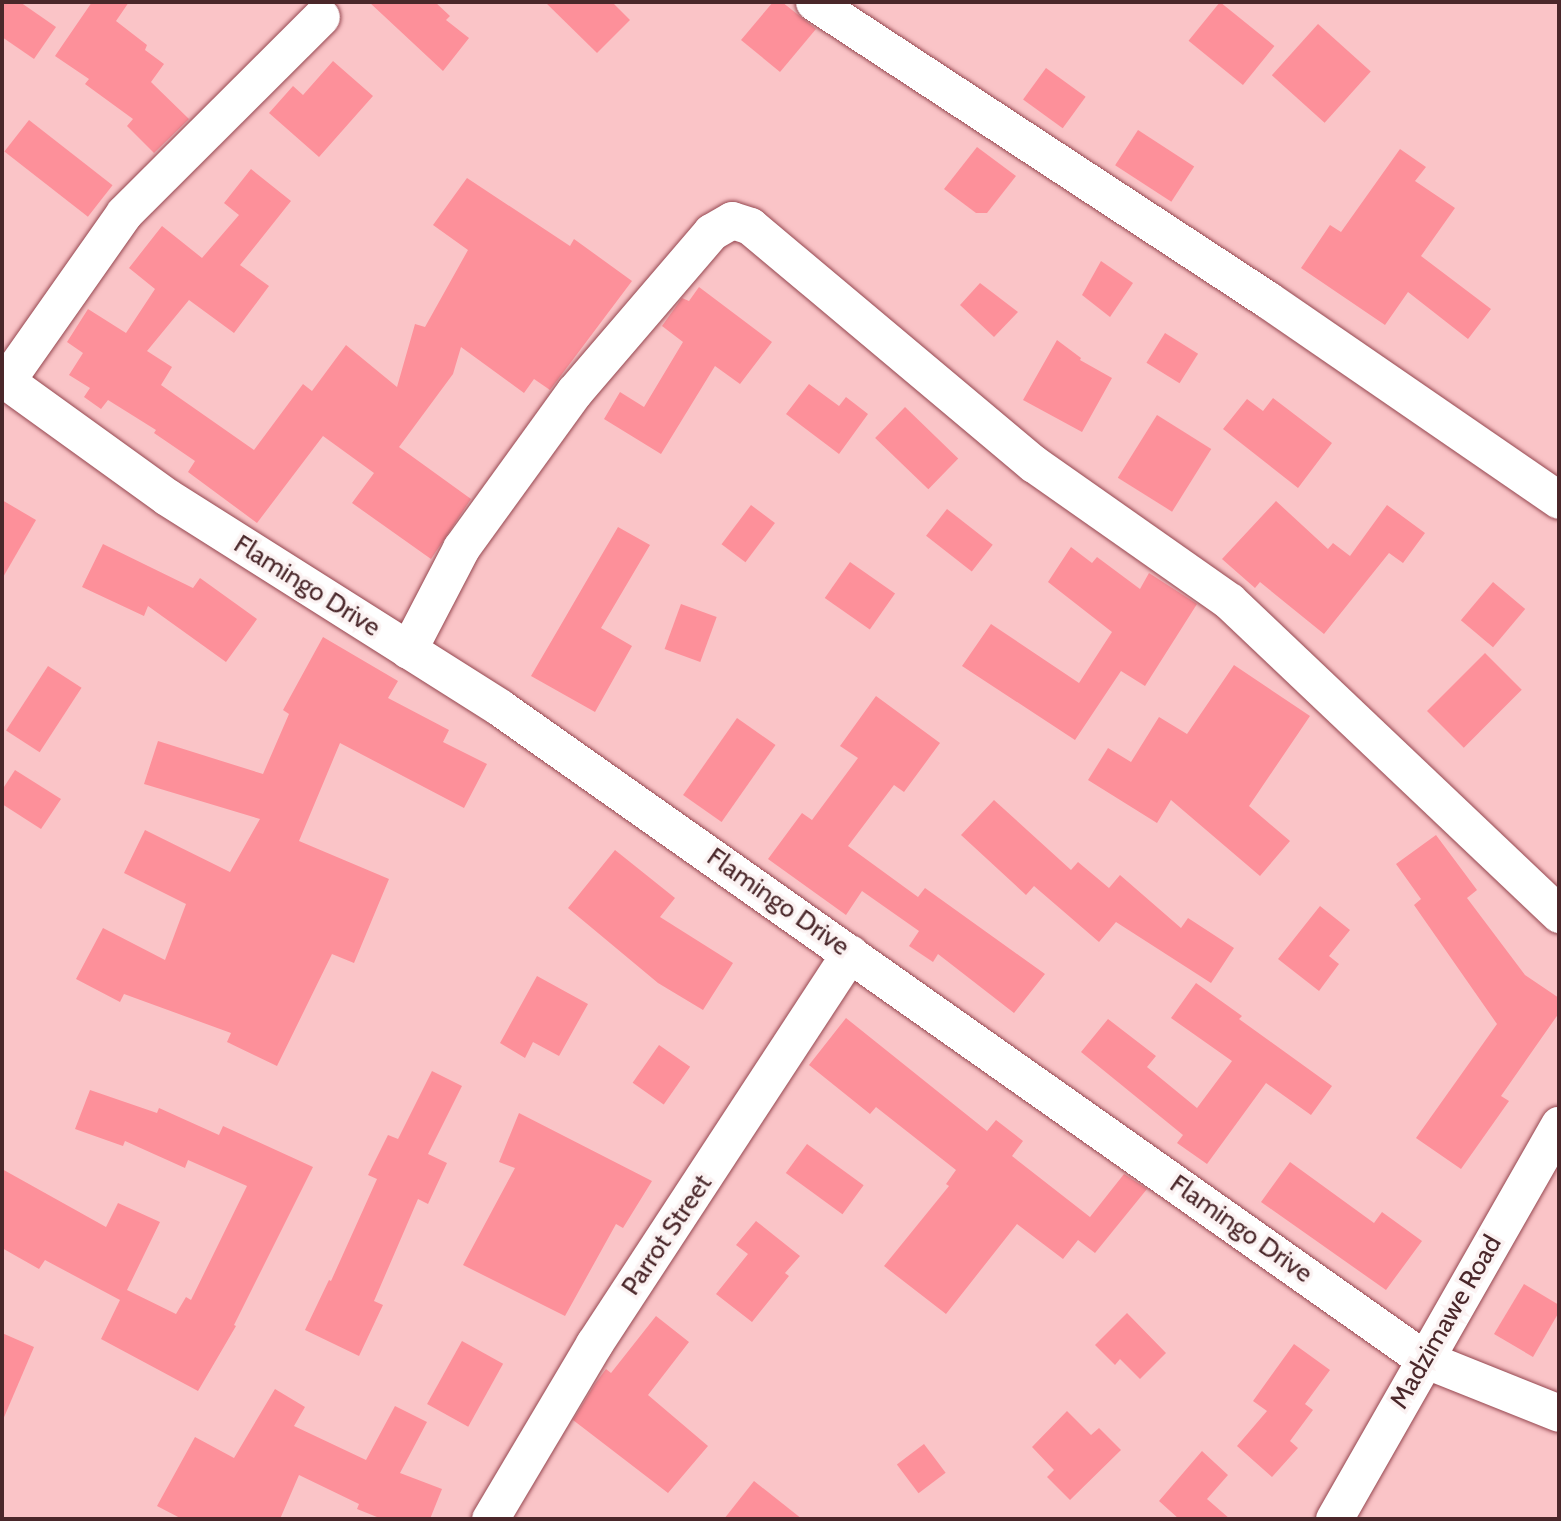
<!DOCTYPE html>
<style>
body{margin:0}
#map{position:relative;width:1561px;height:1521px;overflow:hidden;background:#fac4c7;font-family:Cabin,sans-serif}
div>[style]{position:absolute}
.building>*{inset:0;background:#fd909a;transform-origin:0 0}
.roads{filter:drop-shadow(0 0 2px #954750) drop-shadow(0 0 2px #954750)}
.street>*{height:37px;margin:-18.5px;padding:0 18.5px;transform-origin:18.5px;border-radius:18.5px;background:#fff}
span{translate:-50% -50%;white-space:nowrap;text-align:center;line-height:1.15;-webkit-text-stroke:7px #fbf2f2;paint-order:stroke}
.street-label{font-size:26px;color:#4a272a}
.frame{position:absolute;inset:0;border:4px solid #4a272a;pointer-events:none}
</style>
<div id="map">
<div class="building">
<div style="clip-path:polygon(2px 2px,20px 2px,56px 27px,34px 59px,2px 37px)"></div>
<div style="clip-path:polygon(92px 2px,129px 2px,116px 21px,147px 45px,145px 50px,164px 64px,151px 82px,189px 119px,154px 153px,127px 126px,133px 119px,85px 84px,89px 79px,55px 56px)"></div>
<div style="clip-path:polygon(369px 2px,435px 2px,450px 16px,446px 20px,469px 38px,443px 71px)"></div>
<div style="clip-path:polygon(545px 2px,612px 2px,630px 20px,597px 53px)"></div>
<div style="clip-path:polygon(773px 2px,782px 2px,816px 29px,780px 72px,741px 40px)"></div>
<div style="left:1220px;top:2px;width:70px;height:50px;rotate:39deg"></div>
<div style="left:1318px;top:24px;width:71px;height:69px;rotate:42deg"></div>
<div style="clip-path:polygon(333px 61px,373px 96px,319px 157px,269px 113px,293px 86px,303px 95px)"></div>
<div style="left:1046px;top:68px;width:49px;height:39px;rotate:36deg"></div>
<div style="left:29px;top:120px;width:106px;height:40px;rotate:38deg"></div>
<div style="left:1138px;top:130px;width:67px;height:42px;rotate:33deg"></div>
<div style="clip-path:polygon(977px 147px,1016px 176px,987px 213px,976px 213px,944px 189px)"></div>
<div style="clip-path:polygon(1400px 149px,1426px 167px,1415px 181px,1455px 208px,1421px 256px,1491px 309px,1468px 339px,1408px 292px,1385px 325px,1301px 268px,1330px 225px,1341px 232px)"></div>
<div style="clip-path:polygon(251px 169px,291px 201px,240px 265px,269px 286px,234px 333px,189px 300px,147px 351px,172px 367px,161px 385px,254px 450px,303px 384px,312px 391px,346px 345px,397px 387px,415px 324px,425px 327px,468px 250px,433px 225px,467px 178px,570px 246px,574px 239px,632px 281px,550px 390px,534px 379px,524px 393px,461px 347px,453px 374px,399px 447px,471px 499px,431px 559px,352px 503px,374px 473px,323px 436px,257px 523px,188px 472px,195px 461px,154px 433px,156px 430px,108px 400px,101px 409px,84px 397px,90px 388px,69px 375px,83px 353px,67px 342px,88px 309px,126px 333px,155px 289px,129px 268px,162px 226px,202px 258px,239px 215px,224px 203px)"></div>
<div style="clip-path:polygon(1101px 261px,1133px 283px,1110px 317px,1082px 295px)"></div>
<div style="clip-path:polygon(980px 283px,1018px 312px,994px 337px,960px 305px)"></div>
<div style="clip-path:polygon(699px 287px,772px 342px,740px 384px,715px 366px,661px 454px,604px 419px,620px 392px,644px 407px,683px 342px,662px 326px,682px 298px,689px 301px)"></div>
<div style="left:1165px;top:333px;width:39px;height:35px;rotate:32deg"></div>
<div style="clip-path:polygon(1057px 340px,1081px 358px,1080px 360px,1112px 378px,1082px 432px,1023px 400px)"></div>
<div style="clip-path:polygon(809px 384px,839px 406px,846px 397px,868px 414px,839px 454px,786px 414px)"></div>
<div style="clip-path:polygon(1273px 398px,1332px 443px,1298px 488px,1223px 429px,1247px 399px,1263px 411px)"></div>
<div style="left:905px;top:407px;width:74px;height:43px;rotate:44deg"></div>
<div style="left:1157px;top:415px;width:64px;height:74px;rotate:32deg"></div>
<div style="clip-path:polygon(2px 500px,36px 520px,2px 579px)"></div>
<div style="clip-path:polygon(1276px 501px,1328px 549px,1333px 543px,1350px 556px,1387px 505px,1425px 533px,1403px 563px,1389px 553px,1324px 634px,1260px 582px,1255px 588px,1222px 559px)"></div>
<div style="left:751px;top:505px;width:30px;height:49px;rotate:37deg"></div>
<div style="left:947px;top:509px;width:58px;height:34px;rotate:38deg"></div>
<div style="clip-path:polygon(618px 527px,650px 545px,601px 628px,632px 646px,595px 712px,531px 676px)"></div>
<div style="clip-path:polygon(103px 544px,193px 588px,200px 578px,257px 619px,226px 662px,148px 606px,144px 616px,82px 587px)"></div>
<div style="clip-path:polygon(1071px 547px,1092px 563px,1097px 557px,1140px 589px,1149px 573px,1197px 604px,1145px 686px,1121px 671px,1075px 740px,962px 666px,991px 624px,1079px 683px,1112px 632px,1048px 582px)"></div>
<div style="left:850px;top:562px;width:55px;height:44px;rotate:35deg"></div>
<div style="left:1493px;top:582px;width:42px;height:50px;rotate:40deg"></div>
<div style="left:681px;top:604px;width:38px;height:48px;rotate:20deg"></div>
<div style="clip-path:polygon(323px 637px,398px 681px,388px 698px,449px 730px,443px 742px,487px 764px,464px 808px,340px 743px,299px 841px,389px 879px,354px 963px,332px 954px,277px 1066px,227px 1042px,231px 1033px,124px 994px,120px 1002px,76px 979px,103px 928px,165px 960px,186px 904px,124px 873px,145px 830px,230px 872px,260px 819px,144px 784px,158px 741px,263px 774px,289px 714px,283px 710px)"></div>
<div style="left:1485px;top:653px;width:52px;height:82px;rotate:45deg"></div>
<div style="clip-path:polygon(1234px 665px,1310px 716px,1249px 806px,1290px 841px,1260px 876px,1171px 800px,1157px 823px,1088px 780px,1108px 748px,1131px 762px,1159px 717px,1187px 734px)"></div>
<div style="left:48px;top:666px;width:40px;height:77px;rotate:33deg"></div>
<div style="clip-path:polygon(876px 696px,940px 743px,904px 792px,894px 785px,848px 846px,918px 897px,925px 888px,1045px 974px,1014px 1013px,938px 954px,933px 962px,909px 946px,919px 931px,862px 891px,846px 915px,768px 859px,802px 813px,812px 820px,858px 758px,840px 746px)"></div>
<div style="left:737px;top:718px;width:47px;height:94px;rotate:35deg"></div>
<div style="clip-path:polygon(15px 770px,61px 799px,41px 829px,2px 804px,2px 790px)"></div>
<div style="clip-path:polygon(994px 800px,1071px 870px,1078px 862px,1109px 888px,1120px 875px,1181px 928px,1188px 918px,1234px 948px,1211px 983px,1116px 922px,1099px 942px,1034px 886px,1026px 895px,961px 835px)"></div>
<div style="clip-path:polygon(1436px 835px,1477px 890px,1467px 898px,1525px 975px,1559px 998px,1559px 1013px,1501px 1096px,1509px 1101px,1461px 1169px,1416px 1138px,1497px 1024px,1414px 905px,1421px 899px,1396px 864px)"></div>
<div style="clip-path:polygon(615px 850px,675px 898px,660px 917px,733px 963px,703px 1010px,658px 983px,568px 908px)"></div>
<div style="clip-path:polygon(1320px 906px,1350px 930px,1329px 956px,1339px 964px,1319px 991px,1278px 959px)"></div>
<div style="clip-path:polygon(537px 976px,588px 1004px,559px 1056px,533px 1042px,525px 1058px,500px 1043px)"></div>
<div style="clip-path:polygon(1196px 983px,1242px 1016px,1239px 1019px,1332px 1086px,1311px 1115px,1266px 1083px,1207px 1164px,1177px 1143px,1183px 1135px,1081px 1052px,1108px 1019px,1156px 1056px,1147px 1067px,1197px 1108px,1232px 1061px,1171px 1018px)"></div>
<div style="clip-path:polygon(846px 1018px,987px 1131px,996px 1120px,1023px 1141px,1012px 1156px,1090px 1217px,1124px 1174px,1147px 1189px,1095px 1253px,1078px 1240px,1063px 1259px,1017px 1224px,946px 1314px,884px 1266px,949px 1186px,946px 1184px,956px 1170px,876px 1107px,870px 1114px,809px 1065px)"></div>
<div style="left:659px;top:1045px;width:38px;height:46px;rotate:35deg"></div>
<div style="clip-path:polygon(432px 1071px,462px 1086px,428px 1154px,447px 1163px,428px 1204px,418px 1199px,374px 1301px,383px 1305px,359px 1356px,305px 1330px,329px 1280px,331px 1281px,377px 1179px,368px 1175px,388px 1135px,398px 1139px)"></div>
<div style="clip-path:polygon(90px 1090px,157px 1113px,159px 1108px,219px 1135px,223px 1126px,313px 1167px,234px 1325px,236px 1326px,198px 1391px,101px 1339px,120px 1300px,45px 1260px,39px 1269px,2px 1248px,2px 1169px,106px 1227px,118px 1203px,160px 1222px,127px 1290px,176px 1314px,186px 1297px,191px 1300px,247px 1186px,188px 1160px,185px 1168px,125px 1141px,123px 1146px,75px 1129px)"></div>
<div style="clip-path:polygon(519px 1113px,652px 1181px,623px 1228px,616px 1224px,565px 1316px,463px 1265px,515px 1168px,499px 1162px)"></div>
<div style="left:807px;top:1144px;width:70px;height:36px;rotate:36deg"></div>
<div style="clip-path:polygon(1290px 1162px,1374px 1223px,1382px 1212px,1422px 1241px,1386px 1290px,1261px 1202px)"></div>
<div style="clip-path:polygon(756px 1221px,800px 1256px,785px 1273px,789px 1276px,752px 1322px,716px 1294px,748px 1254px,736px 1245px)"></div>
<div style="clip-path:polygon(1524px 1284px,1559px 1305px,1559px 1312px,1533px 1357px,1494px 1334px)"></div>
<div style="clip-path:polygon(1127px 1313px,1166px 1353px,1140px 1379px,1120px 1359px,1115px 1365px,1095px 1345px)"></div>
<div style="clip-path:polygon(656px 1316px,689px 1342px,648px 1395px,708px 1446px,668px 1493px,573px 1420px,595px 1384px,606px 1369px,611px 1373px)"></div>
<div style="clip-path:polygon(2px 1333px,34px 1347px,2px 1422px)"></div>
<div style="left:462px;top:1341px;width:47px;height:72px;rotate:29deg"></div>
<div style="clip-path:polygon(1294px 1344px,1330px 1370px,1305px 1404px,1313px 1410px,1290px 1441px,1298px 1448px,1272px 1477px,1237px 1446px,1267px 1411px,1253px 1401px)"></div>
<div style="clip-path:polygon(275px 1389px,305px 1407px,294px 1426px,366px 1460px,395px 1406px,427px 1422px,400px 1473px,442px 1489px,430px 1519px,382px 1519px,357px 1509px,359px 1504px,299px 1475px,280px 1519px,182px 1519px,157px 1506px,195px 1437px,234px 1458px)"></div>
<div style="clip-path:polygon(1067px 1411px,1091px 1435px,1099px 1428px,1121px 1450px,1070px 1500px,1047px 1477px,1054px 1470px,1032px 1447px)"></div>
<div style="left:924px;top:1444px;width:36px;height:34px;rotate:53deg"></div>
<div style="clip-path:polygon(1202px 1451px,1228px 1475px,1207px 1499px,1230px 1519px,1179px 1519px,1159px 1501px)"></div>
<div style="clip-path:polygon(754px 1481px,802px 1519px,724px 1519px)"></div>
</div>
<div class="roads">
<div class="street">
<div style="left:814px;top:2px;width:543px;rotate:33.28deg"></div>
<div style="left:1268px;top:300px;width:353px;rotate:34.5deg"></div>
<div style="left:2px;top:378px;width:203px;rotate:35.8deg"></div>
<div style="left:167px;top:497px;width:393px;rotate:32.3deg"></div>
<div style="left:499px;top:707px;width:1132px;rotate:35.18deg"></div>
<div style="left:1424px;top:1359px;width:145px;rotate:21.8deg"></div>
<div style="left:6px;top:381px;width:205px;rotate:-54.9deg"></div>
<div style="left:124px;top:213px;width:278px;rotate:-44.9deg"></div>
<div style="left:408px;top:650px;width:115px;rotate:-62.5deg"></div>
<div style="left:461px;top:548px;width:193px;rotate:-54.1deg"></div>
<div style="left:574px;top:392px;width:211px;rotate:-49.4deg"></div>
<div style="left:711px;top:232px;width:24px;rotate:-30deg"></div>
<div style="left:732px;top:220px;width:19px;rotate:18deg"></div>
<div style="left:750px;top:226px;width:371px;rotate:40deg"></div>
<div style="left:1034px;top:464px;width:238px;rotate:35.1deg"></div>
<div style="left:1229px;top:601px;width:455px;rotate:43.5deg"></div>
<div style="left:490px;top:1519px;width:204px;rotate:-59.3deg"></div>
<div style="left:594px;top:1344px;width:467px;rotate:-56.8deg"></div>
<div style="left:1334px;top:1519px;width:454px;rotate:-60.3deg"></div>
</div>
</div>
<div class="street-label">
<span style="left:307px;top:586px;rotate:32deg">Flamingo Drive</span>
<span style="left:778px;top:902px;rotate:35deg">Flamingo Drive</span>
<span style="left:1241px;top:1229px;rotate:35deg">Flamingo Drive</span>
<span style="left:667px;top:1235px;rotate:-56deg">Parrot Street</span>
<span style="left:1446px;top:1322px;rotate:-60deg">Madzimawe Road</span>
</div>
<div class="frame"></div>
</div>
